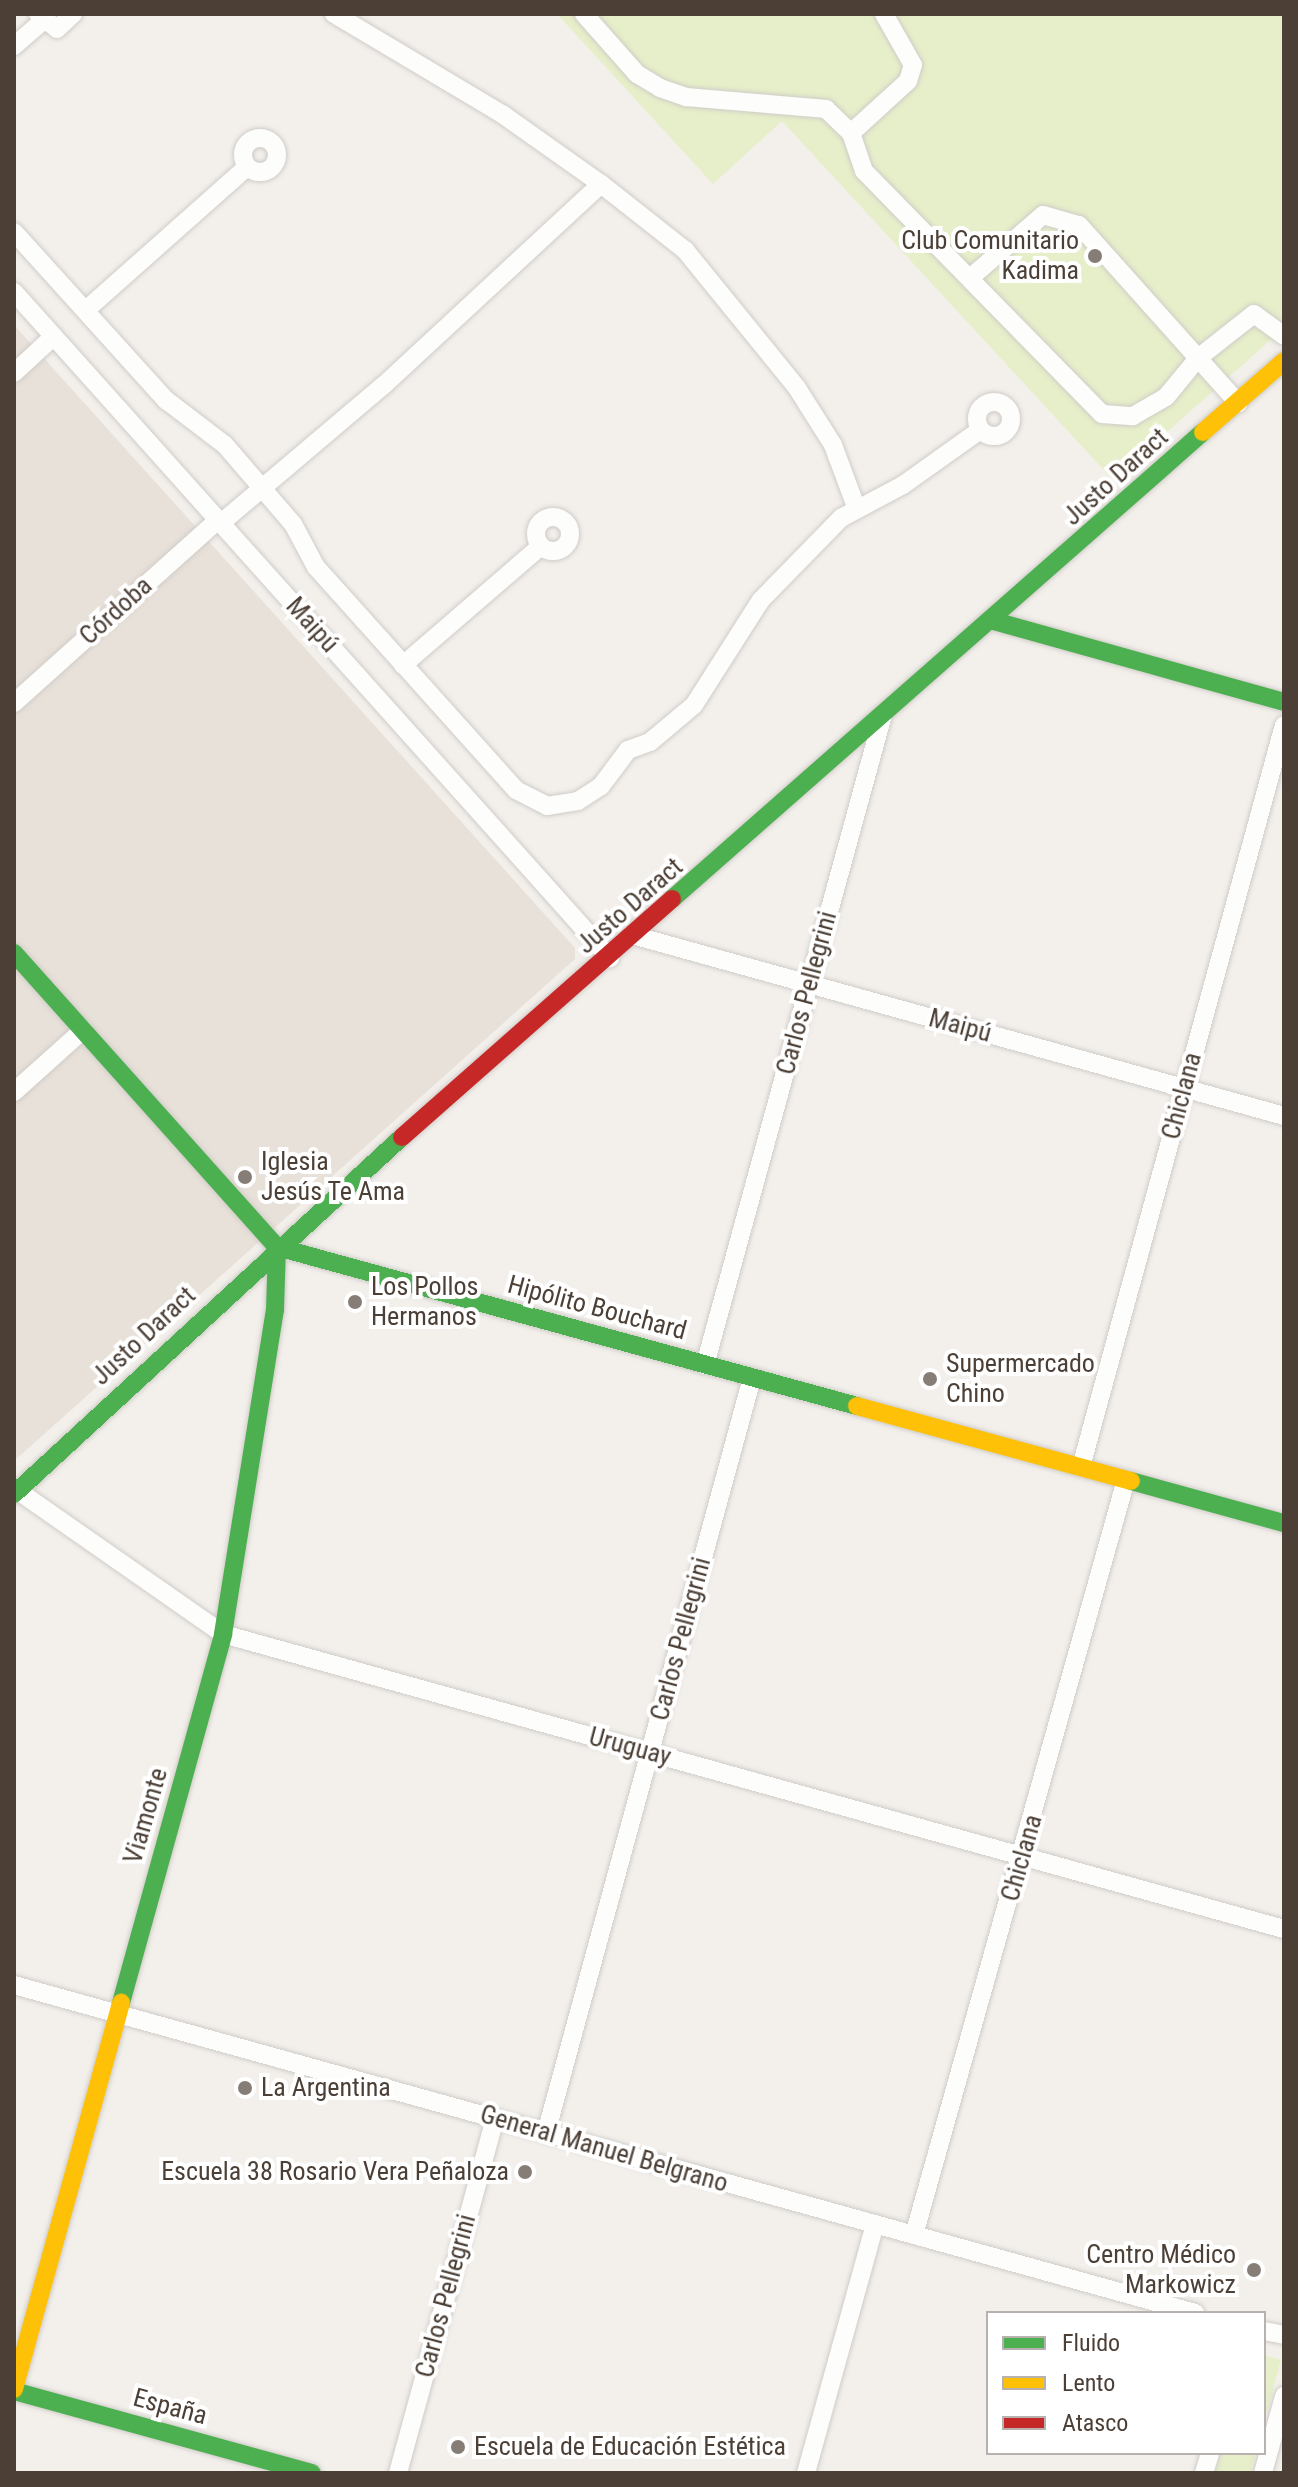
<!DOCTYPE html>
<meta charset="utf-8">
<style>
body{margin:0}
#map{position:relative;width:1298px;height:2487px;overflow:hidden;background:#f3f0ec;font-family:"Roboto Condensed",sans-serif}
div>[style]{position:absolute}
.residential>*{inset:0;background:#e8e1d9}
.green>*{inset:0;background:#e6efc9}
.roads{filter:drop-shadow(0 0 2px #d0ccc8) drop-shadow(0 0 2px #d0ccc8)}
.street>*{height:18px;margin:-9px;padding:0 9px;transform-origin:9px;border-radius:9px;background:#fdfdfc}
.street>.ring{margin:-9px;padding:0;box-sizing:content-box;background:none;border:18px solid #fdfdfc;border-radius:50%}
.fast>*{height:18px;margin:-9px;padding:0 9px;transform-origin:9px;border-radius:9px;background:#4caf50}
.slow>*{height:18px;margin:-9px;padding:0 9px;transform-origin:9px;border-radius:9px;background:#ffc107}
.jam>*{height:18px;margin:-9px;padding:0 9px;transform-origin:9px;border-radius:9px;background:#c62828}
.dots>*{width:22px;height:22px;translate:-50% -50%;box-sizing:border-box;border:4px solid #fff;border-radius:50%}
span{translate:-50% -50%;white-space:nowrap;text-align:center;line-height:1.15;-webkit-text-stroke:8px #fff;paint-order:stroke}
.poi-label{font-size:26px;color:#4b3f36}
.right{translate:-100% -50%;text-align:right}
.left{translate:0 -50%;text-align:left}
.street-label{font-size:26px;color:#4b3f36}
.frame{position:absolute;inset:0;border:16px solid #4b3f36;pointer-events:none}
.legend{position:absolute;left:986px;top:2311px;width:280px;height:144px;box-sizing:border-box;background:#fff;border:2px solid #b7b2af;margin:0;padding:10px 14px;list-style:none;font-size:24px;color:#4b3f36}
.legend li{display:flex;align-items:center;gap:16px;height:40px}
.legend b{width:40px;border:2px solid #b7b2af}
</style>
<div id="map">
<div class="residential">
<div style="clip-path:polygon(14px 325px,575px 948px,575px 959px,14px 1461px)"></div>
</div>
<div class="green">
<div style="clip-path:polygon(557px 14px,1284px 14px,1284px 328px,1113px 480px,782px 121px,713px 184px)"></div>
<div style="clip-path:polygon(1264px 2355px,1281px 2360px,1264px 2423px)"></div>
<div style="clip-path:polygon(1221px 2453px,1256px 2453px,1250px 2473px,1215px 2473px)"></div>
</div>
<div class="roads">
<div class="street">
<div style="left:38px;top:14px;width:24px;rotate:38deg"></div>
<div style="left:57px;top:29px;width:22px;rotate:-43deg"></div>
<div style="left:584px;top:14px;width:80px;rotate:48.5deg"></div>
<div style="left:637px;top:74px;width:27px;rotate:31deg"></div>
<div style="left:660px;top:88px;width:28px;rotate:19deg"></div>
<div style="left:686px;top:97px;width:141px;rotate:4.9deg"></div>
<div style="left:826px;top:109px;width:35px;rotate:44deg"></div>
<div style="left:851px;top:133px;width:40px;rotate:71.1deg"></div>
<div style="left:864px;top:171px;width:340px;rotate:45.6deg"></div>
<div style="left:1102px;top:414px;width:31px;rotate:4deg"></div>
<div style="left:1133px;top:416px;width:38px;rotate:-30deg"></div>
<div style="left:1166px;top:397px;width:50px;rotate:-50.6deg"></div>
<div style="left:1198px;top:358px;width:71px;rotate:-38.2deg"></div>
<div style="left:1254px;top:314px;width:37px;rotate:36deg"></div>
<div style="left:14px;top:46px;width:37px;rotate:-41deg"></div>
<div style="left:851px;top:133px;width:77px;rotate:-42.4deg"></div>
<div style="left:908px;top:81px;width:17px;rotate:-73deg"></div>
<div style="left:913px;top:65px;width:59px;rotate:-119.6deg"></div>
<div class="ring" style="left:243px;top:138px;width:16px;height:16px"></div>
<div style="left:601px;top:184px;width:107px;rotate:38.2deg"></div>
<div style="left:685px;top:250px;width:178px;rotate:50.9deg"></div>
<div style="left:797px;top:388px;width:67px;rotate:57.7deg"></div>
<div style="left:833px;top:445px;width:66px;rotate:69.6deg"></div>
<div style="left:14px;top:232px;width:227px;rotate:47.9deg"></div>
<div style="left:166px;top:400px;width:74px;rotate:37.3deg"></div>
<div style="left:225px;top:445px;width:104px;rotate:49.3deg"></div>
<div style="left:293px;top:524px;width:49px;rotate:61.9deg"></div>
<div style="left:316px;top:567px;width:300px;rotate:48.1deg"></div>
<div style="left:516px;top:790px;width:35px;rotate:27deg"></div>
<div style="left:547px;top:806px;width:31px;rotate:-9deg"></div>
<div style="left:578px;top:801px;width:27px;rotate:-33deg"></div>
<div style="left:601px;top:786px;width:45px;rotate:-53.1deg"></div>
<div style="left:628px;top:750px;width:23px;rotate:-20deg"></div>
<div style="left:650px;top:742px;width:57px;rotate:-40.1deg"></div>
<div style="left:694px;top:705px;width:125px;rotate:-57.5deg"></div>
<div style="left:761px;top:600px;width:115px;rotate:-45.7deg"></div>
<div style="left:841px;top:518px;width:70px;rotate:-28deg"></div>
<div style="left:903px;top:485px;width:95px;rotate:-35.5deg"></div>
<div style="left:970px;top:278px;width:96px;rotate:-40.8deg"></div>
<div style="left:1043px;top:215px;width:37px;rotate:16deg"></div>
<div style="left:1079px;top:225px;width:239px;rotate:48.2deg"></div>
<div style="left:14px;top:292px;width:894px;rotate:48.17deg"></div>
<div style="left:87px;top:309px;width:214px;rotate:-41.6deg"></div>
<div style="left:14px;top:373px;width:54px;rotate:-42.8deg"></div>
<div class="ring" style="left:977px;top:402px;width:16px;height:16px"></div>
<div class="ring" style="left:536px;top:517px;width:16px;height:16px"></div>
<div style="left:221px;top:523px;width:214px;rotate:-40.3deg"></div>
<div style="left:384px;top:385px;width:296px;rotate:-42.8deg"></div>
<div style="left:601px;top:184px;width:121px;rotate:-144.7deg"></div>
<div style="left:502px;top:114px;width:196px;rotate:-149.2deg"></div>
<div style="left:403px;top:665px;width:182px;rotate:-40.8deg"></div>
<div style="left:14px;top:703px;width:274px;rotate:-41.9deg"></div>
<div style="left:636px;top:936px;width:673px;rotate:15.52deg"></div>
<div style="left:14px;top:1092px;width:93px;rotate:-41.9deg"></div>
<div style="left:705px;top:1365px;width:674px;rotate:-74.69deg"></div>
<div style="left:1081px;top:1467px;width:769px;rotate:-74.7deg"></div>
<div style="left:14px;top:1488px;width:255px;rotate:34.9deg"></div>
<div style="left:223px;top:1634px;width:1101px;rotate:15.54deg"></div>
<div style="left:14px;top:1985px;width:1226px;rotate:15.52deg"></div>
<div style="left:546px;top:2133px;width:783px;rotate:-74.74deg"></div>
<div style="left:914px;top:2235px;width:784px;rotate:-74.32deg"></div>
<div style="left:1264px;top:2331px;width:20px;rotate:11deg"></div>
<div style="left:398px;top:2473px;width:368px;rotate:-74.7deg"></div>
<div style="left:806px;top:2473px;width:258px;rotate:-74.5deg"></div>
<div style="left:1204px;top:2473px;width:21px;rotate:-73deg"></div>
<div style="left:1263px;top:2473px;width:80px;rotate:-74.7deg"></div>
</div>
<div class="fast">
<div style="left:994px;top:621px;width:301px;rotate:15.6deg"></div>
<div style="left:672px;top:899px;width:707px;rotate:-41.33deg"></div>
<div style="left:14px;top:953px;width:394px;rotate:48.2deg"></div>
<div style="left:277px;top:1247px;width:601px;rotate:15.33deg"></div>
<div style="left:1131px;top:1481px;width:159px;rotate:15.4deg"></div>
<div style="left:14px;top:1494px;width:527px;rotate:-42.62deg"></div>
<div style="left:121px;top:2003px;width:383px;rotate:-74.5deg"></div>
<div style="left:223px;top:1634px;width:328px;rotate:-80.9deg"></div>
<div style="left:275px;top:1310px;width:63px;rotate:-88.2deg"></div>
<div style="left:14px;top:2391px;width:309px;rotate:15.4deg"></div>
</div>
<div class="slow">
<div style="left:1203px;top:432px;width:108px;rotate:-41.2deg"></div>
<div style="left:857px;top:1406px;width:284px;rotate:15.3deg"></div>
<div style="left:14px;top:2389px;width:401px;rotate:-74.5deg"></div>
</div>
<div class="jam">
<div style="left:402px;top:1137px;width:360px;rotate:-41.4deg"></div>
</div>
</div>
<div class="dots">
<div style="left:1095px;top:256px;background:#867d76"></div>
<div style="left:245px;top:1177px;background:#867d76"></div>
<div style="left:355px;top:1302px;background:#867d76"></div>
<div style="left:930px;top:1379px;background:#867d76"></div>
<div style="left:245px;top:2088px;background:#867d76"></div>
<div style="left:525px;top:2172px;background:#867d76"></div>
<div style="left:1254px;top:2270px;background:#867d76"></div>
<div style="left:458px;top:2447px;background:#867d76"></div>
</div>
<div class="poi-label">
<span class="right" style="left:1079px;top:256px">Club Comunitario<br>Kadima</span>
<span class="left" style="left:261px;top:1177px">Iglesia<br>Jesús Te Ama</span>
<span class="left" style="left:371px;top:1302px">Los Pollos<br>Hermanos</span>
<span class="left" style="left:946px;top:1379px">Supermercado<br>Chino</span>
<span class="left" style="left:261px;top:2088px">La Argentina</span>
<span class="right" style="left:509px;top:2172px">Escuela 38 Rosario Vera Peñaloza</span>
<span class="right" style="left:1236px;top:2270px">Centro Médico<br>Markowicz</span>
<span class="left" style="left:474px;top:2447px">Escuela de Educación Estética</span>
</div>
<div class="street-label">
<span style="left:1116px;top:477px;rotate:-42deg">Justo Daract</span>
<span style="left:116px;top:611px;rotate:-42deg">Córdoba</span>
<span style="left:312px;top:625px;rotate:48deg">Maipú</span>
<span style="left:630px;top:906px;rotate:-41deg">Justo Daract</span>
<span style="left:807px;top:993px;rotate:-75deg">Carlos Pellegrini</span>
<span style="left:960px;top:1026px;rotate:15deg">Maipú</span>
<span style="left:1182px;top:1096px;rotate:-75deg">Chiclana</span>
<span style="left:597px;top:1308px;rotate:15deg">Hipólito Bouchard</span>
<span style="left:144px;top:1336px;rotate:-43deg">Justo Daract</span>
<span style="left:681px;top:1639px;rotate:-75deg">Carlos Pellegrini</span>
<span style="left:630px;top:1747px;rotate:15deg">Uruguay</span>
<span style="left:146px;top:1816px;rotate:-74deg">Viamonte</span>
<span style="left:1022px;top:1858px;rotate:-74deg">Chiclana</span>
<span style="left:604px;top:2149px;rotate:16deg">General Manuel Belgrano</span>
<span style="left:446px;top:2296px;rotate:-75deg">Carlos Pellegrini</span>
<span style="left:170px;top:2407px;rotate:15deg">España</span>
</div>
<div class="frame"></div>
<ul class="legend">
<li><b style="height:10px;background:#4caf50"></b>Fluido</li>
<li><b style="height:10px;background:#ffc107"></b>Lento</li>
<li><b style="height:10px;background:#c62828"></b>Atasco</li>
</ul>
</div>
